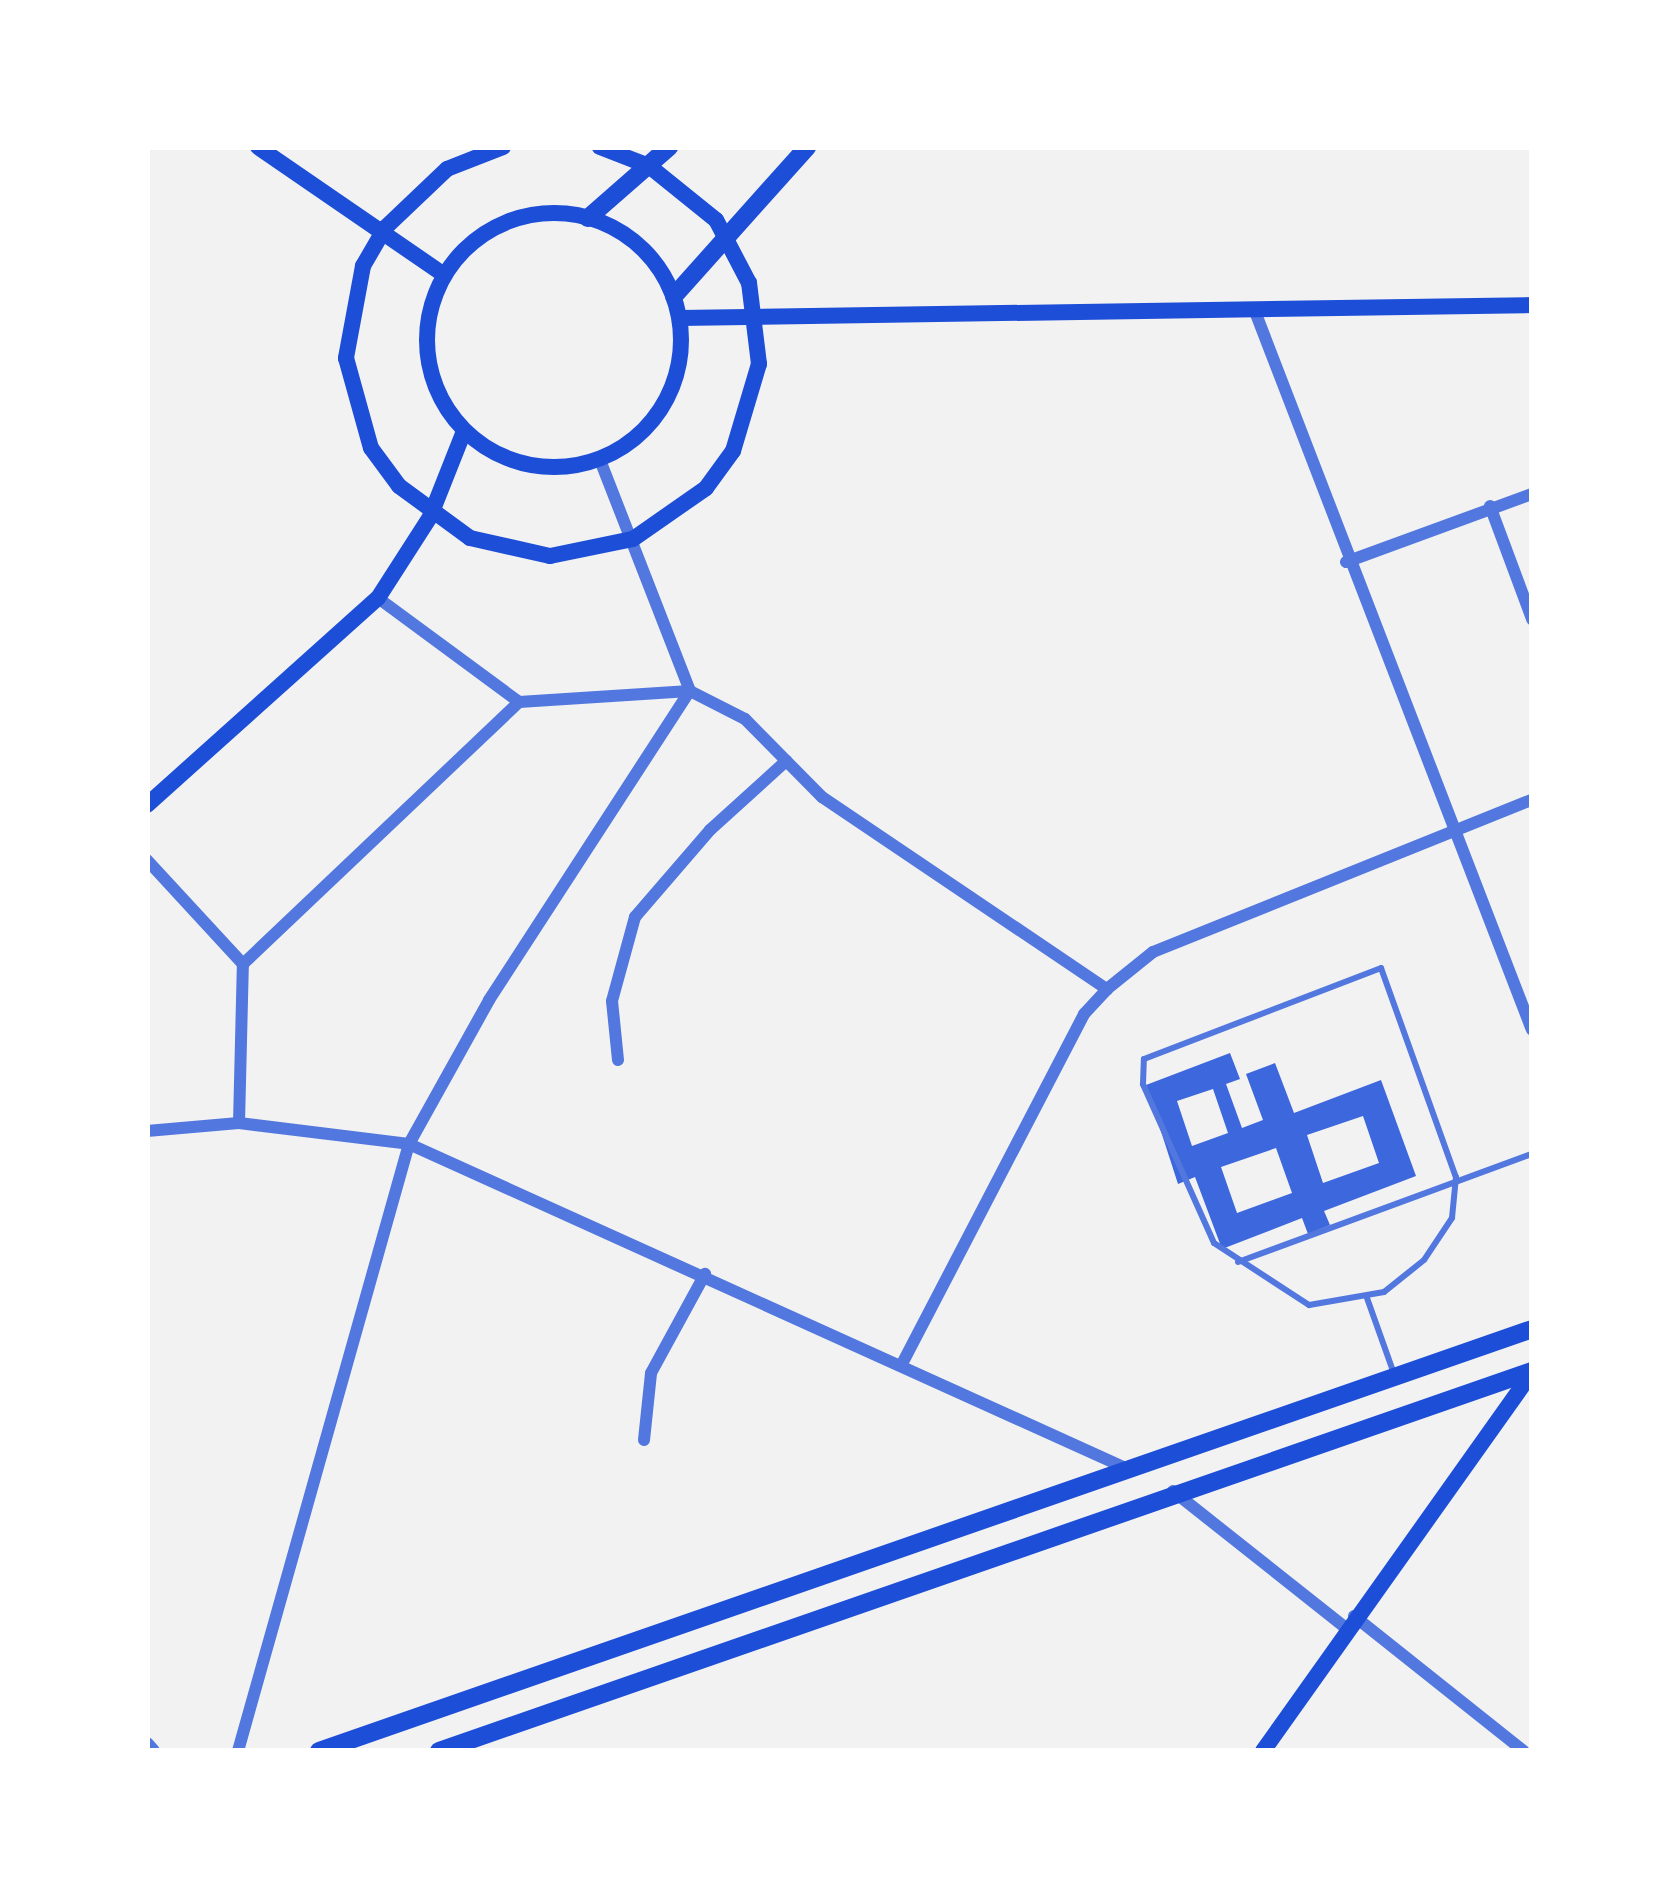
<!DOCTYPE html>
<style>
body{margin:0}
#map{position:relative;width:1679px;height:1898px;overflow:hidden;background:#f2f2f2;font-family:"Asap Condensed",sans-serif}
div>[style]{position:absolute}
.building>*{inset:0;background:#3d67dc}
.service>*{height:6px;margin:-3px;padding:0 3px;transform-origin:3px;border-radius:3px;background:#5277de}
.minor>*{height:12px;margin:-6px;padding:0 6px;transform-origin:6px;border-radius:6px;background:#5277de}
.tertiary>*{height:14px;margin:-7px;padding:0 7px;transform-origin:7px;border-radius:7px;background:#5277de}
.secondary>*{height:16px;margin:-8px;padding:0 8px;transform-origin:8px;border-radius:8px;background:#1d4ed8}
.secondary>.ring{margin:-8px;padding:0;box-sizing:content-box;background:none;border:16px solid #1d4ed8;border-radius:50%}
.primary>*{height:18px;margin:-9px;padding:0 9px;transform-origin:9px;border-radius:9px;background:#1d4ed8}
span{translate:-50% -50%;white-space:nowrap;text-align:center;line-height:1.15;-webkit-text-stroke:9px #fff;paint-order:stroke}
.frame{position:absolute;inset:0;border:150px solid #fff;pointer-events:none}
</style>
<div id="map">
<div class="building">
<div style="clip-path:polygon(evenodd,1230px 1053px,1240px 1079px,1226px 1084px,1242px 1128px,1263px 1120px,1246px 1074px,1275px 1063px,1294px 1113px,1381px 1080px,1416px 1176px,1324px 1211px,1330px 1225px,1308px 1234px,1302px 1218px,1222px 1249px,1195px 1177px,1178px 1184px,1146px 1085px,1230px 1053px,1213px 1089px,1228px 1133px,1192px 1146px,1177px 1101px,1213px 1089px,1230px 1053px,1363px 1116px,1379px 1163px,1323px 1183px,1307px 1135px,1363px 1116px,1230px 1053px,1276px 1148px,1292px 1193px,1237px 1213px,1221px 1167px,1276px 1148px)"></div>
</div>
<div class="service">
<div style="left:1381px;top:968px;width:222px;rotate:70.3deg"></div>
<div style="left:1456px;top:1177px;width:41px;rotate:95.6deg"></div>
<div style="left:1452px;top:1218px;width:50px;rotate:123.7deg"></div>
<div style="left:1424px;top:1260px;width:51px;rotate:141.3deg"></div>
<div style="left:1384px;top:1292px;width:76px;rotate:170.2deg"></div>
<div style="left:1309px;top:1305px;width:113px;rotate:-146.9deg"></div>
<div style="left:1214px;top:1243px;width:174px;rotate:-114.1deg"></div>
<div style="left:1143px;top:1084px;width:25px;rotate:-88deg"></div>
<div style="left:1144px;top:1059px;width:254px;rotate:-21deg"></div>
<div style="left:1238px;top:1262px;width:313px;rotate:-20.2deg"></div>
<div style="left:1367px;top:1298px;width:81px;rotate:70.4deg"></div>
</div>
<div class="minor">
<div style="left:1256px;top:314px;width:767px;rotate:68.92deg"></div>
<div style="left:600px;top:460px;width:248px;rotate:68.7deg"></div>
<div style="left:690px;top:691px;width:62px;rotate:27deg"></div>
<div style="left:745px;top:719px;width:110px;rotate:45.4deg"></div>
<div style="left:822px;top:797px;width:344px;rotate:34deg"></div>
<div style="left:1490px;top:506px;width:121px;rotate:69.6deg"></div>
<div style="left:1346px;top:562px;width:198px;rotate:-20.1deg"></div>
<div style="left:378px;top:598px;width:175px;rotate:36.4deg"></div>
<div style="left:519px;top:702px;width:171px;rotate:-3.7deg"></div>
<div style="left:147px;top:860px;width:142px;rotate:47.3deg"></div>
<div style="left:618px;top:1060px;width:59px;rotate:-95.8deg"></div>
<div style="left:612px;top:1001px;width:87px;rotate:-74.7deg"></div>
<div style="left:635px;top:917px;width:115px;rotate:-49.2deg"></div>
<div style="left:710px;top:830px;width:103px;rotate:-42.2deg"></div>
<div style="left:239px;top:1123px;width:159px;rotate:-88.6deg"></div>
<div style="left:243px;top:964px;width:381px;rotate:-43.5deg"></div>
<div style="left:147px;top:1131px;width:92px;rotate:-5deg"></div>
<div style="left:239px;top:1123px;width:171px;rotate:7deg"></div>
<div style="left:409px;top:1144px;width:791px;rotate:24.33deg"></div>
<div style="left:903px;top:1362px;width:392px;rotate:-62.5deg"></div>
<div style="left:1084px;top:1014px;width:34px;rotate:-47deg"></div>
<div style="left:1107px;top:989px;width:59px;rotate:-38.8deg"></div>
<div style="left:1153px;top:952px;width:408px;rotate:-21.9deg"></div>
<div style="left:644px;top:1440px;width:67px;rotate:-84deg"></div>
<div style="left:651px;top:1373px;width:113px;rotate:-61.4deg"></div>
<div style="left:1173px;top:1491px;width:221px;rotate:38.4deg"></div>
<div style="left:1354px;top:1616px;width:217px;rotate:38.5deg"></div>
<div style="left:238px;top:1751px;width:631px;rotate:-74.27deg"></div>
<div style="left:409px;top:1144px;width:165px;rotate:-60.9deg"></div>
<div style="left:489px;top:1000px;width:369px;rotate:-57deg"></div>
</div>
<div class="tertiary">
<div style="left:147px;top:1744px;width:9px;rotate:49deg"></div>
</div>
<div class="secondary">
<div style="left:258px;top:147px;width:226px;rotate:34.5deg"></div>
<div style="left:503px;top:147px;width:60px;rotate:158.6deg"></div>
<div style="left:447px;top:169px;width:86px;rotate:136.4deg"></div>
<div style="left:385px;top:228px;width:44px;rotate:120.1deg"></div>
<div style="left:363px;top:266px;width:94px;rotate:100.5deg"></div>
<div style="left:346px;top:358px;width:93px;rotate:74.5deg"></div>
<div style="left:371px;top:448px;width:47px;rotate:53.6deg"></div>
<div style="left:399px;top:486px;width:88px;rotate:36.2deg"></div>
<div style="left:470px;top:538px;width:82px;rotate:12.7deg"></div>
<div style="left:550px;top:556px;width:85px;rotate:-11.6deg"></div>
<div style="left:633px;top:539px;width:89px;rotate:-34.9deg"></div>
<div style="left:706px;top:488px;width:46px;rotate:-53.9deg"></div>
<div style="left:733px;top:451px;width:91px;rotate:-73.4deg"></div>
<div style="left:759px;top:364px;width:82px;rotate:-97deg"></div>
<div style="left:749px;top:283px;width:71px;rotate:-117.6deg"></div>
<div style="left:716px;top:220px;width:86px;rotate:-141.1deg"></div>
<div style="left:649px;top:166px;width:53px;rotate:-158.8deg"></div>
<div class="ring" style="left:427px;top:213px;width:238px;height:238px"></div>
<div style="left:680px;top:318px;width:852px;rotate:-0.87deg"></div>
<div style="left:147px;top:805px;width:310px;rotate:-41.9deg"></div>
<div style="left:378px;top:598px;width:96px;rotate:-57.3deg"></div>
<div style="left:430px;top:517px;width:92px;rotate:-68.4deg"></div>
<div style="left:1263px;top:1751px;width:465px;rotate:-54.6deg"></div>
</div>
<div class="primary">
<div style="left:588px;top:218px;width:108px;rotate:-41.2deg"></div>
<div style="left:674px;top:296px;width:200px;rotate:-48.2deg"></div>
<div style="left:319px;top:1751px;width:1284px;rotate:-19.18deg"></div>
<div style="left:439px;top:1751px;width:1157px;rotate:-19.17deg"></div>
</div>
<div class="frame"></div>
</div>
